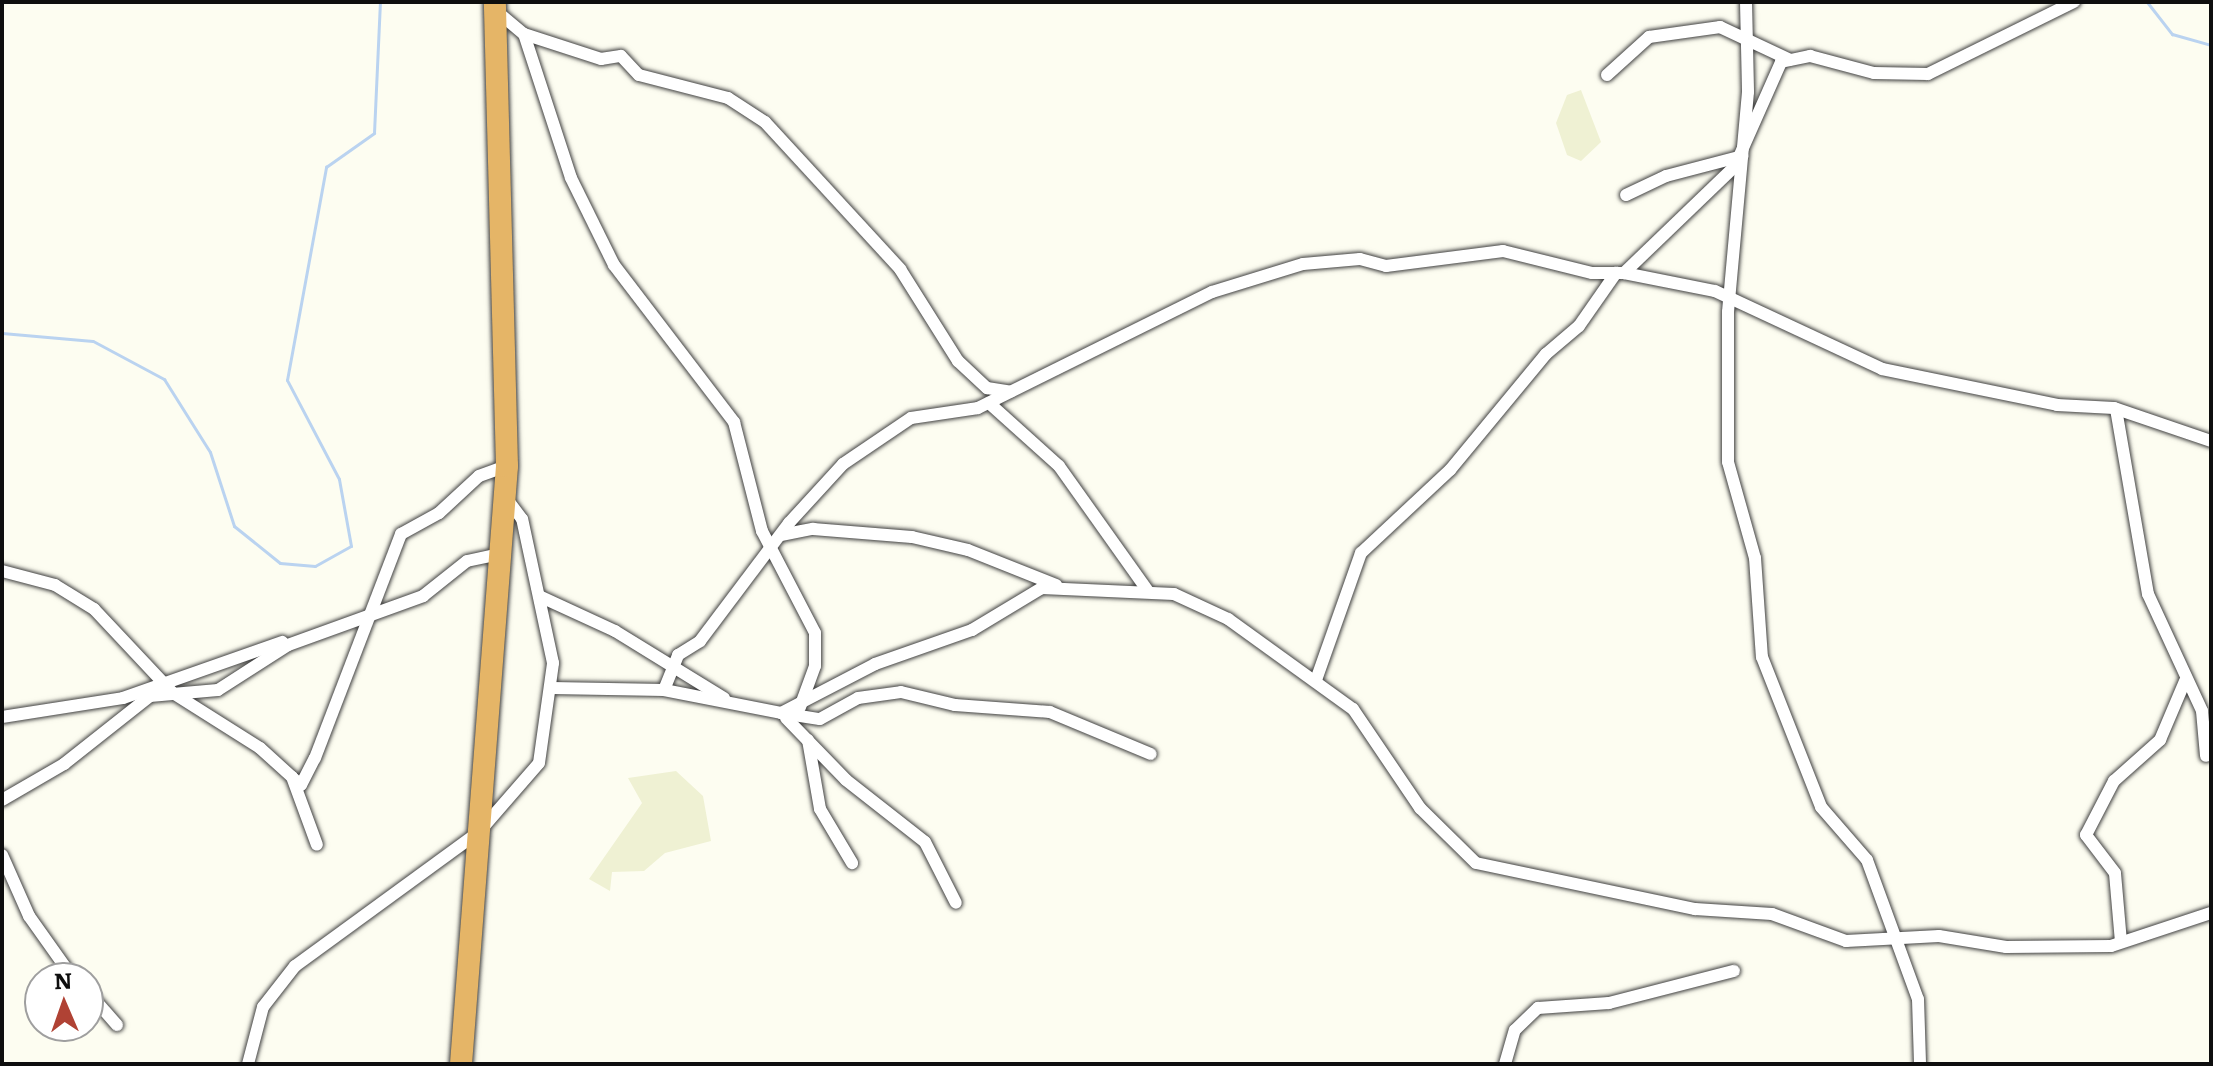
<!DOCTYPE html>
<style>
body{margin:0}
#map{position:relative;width:2213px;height:1066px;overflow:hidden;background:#fdfdf1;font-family:Literata,serif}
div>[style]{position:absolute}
.farmland>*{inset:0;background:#eff1d3}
.stream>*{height:3px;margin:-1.5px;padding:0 1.5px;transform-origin:1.5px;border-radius:1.5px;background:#bad3f0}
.roads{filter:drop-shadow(0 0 2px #414141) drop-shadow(0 0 2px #414141)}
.street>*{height:12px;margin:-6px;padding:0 6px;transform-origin:6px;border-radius:6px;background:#fff}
.highway>*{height:22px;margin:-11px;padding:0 11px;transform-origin:11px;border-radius:11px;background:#e5b567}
span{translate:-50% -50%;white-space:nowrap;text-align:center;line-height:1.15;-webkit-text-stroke:8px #fff;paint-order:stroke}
.frame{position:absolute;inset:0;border:4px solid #0e0e0e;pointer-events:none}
.north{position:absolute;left:24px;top:962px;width:80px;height:80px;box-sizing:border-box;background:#fff;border:2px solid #9f9f9f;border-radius:50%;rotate:358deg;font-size:22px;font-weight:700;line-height:32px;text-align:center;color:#0e0e0e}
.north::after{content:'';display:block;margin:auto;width:28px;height:36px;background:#b04234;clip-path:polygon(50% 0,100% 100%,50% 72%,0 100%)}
</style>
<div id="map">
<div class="farmland">
<div style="clip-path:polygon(1581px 90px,1601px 142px,1581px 161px,1567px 155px,1556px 123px,1567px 95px)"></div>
<div style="clip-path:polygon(676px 771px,703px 796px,711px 841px,665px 853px,644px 871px,612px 872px,610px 891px,589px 879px,642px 803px,628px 778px)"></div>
</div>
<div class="stream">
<div style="left:2147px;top:2px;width:41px;rotate:52deg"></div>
<div style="left:2172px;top:34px;width:41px;rotate:15.8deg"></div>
<div style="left:2px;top:333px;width:91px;rotate:5deg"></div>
<div style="left:93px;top:341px;width:81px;rotate:28.2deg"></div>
<div style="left:164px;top:379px;width:86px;rotate:57.8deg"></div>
<div style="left:210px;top:452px;width:78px;rotate:72deg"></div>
<div style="left:234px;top:526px;width:59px;rotate:38.8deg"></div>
<div style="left:280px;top:563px;width:35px;rotate:5deg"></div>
<div style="left:315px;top:566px;width:41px;rotate:-29.1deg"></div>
<div style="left:351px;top:546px;width:68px;rotate:-100.2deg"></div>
<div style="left:339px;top:479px;width:112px;rotate:-117.7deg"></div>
<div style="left:287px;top:380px;width:217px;rotate:-79.6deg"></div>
<div style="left:326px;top:167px;width:59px;rotate:-35.3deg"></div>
<div style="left:374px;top:133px;width:131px;rotate:-87.4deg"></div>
</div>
<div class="roads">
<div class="street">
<div style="left:1746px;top:2px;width:90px;rotate:88.7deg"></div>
<div style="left:1748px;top:92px;width:221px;rotate:95.2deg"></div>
<div style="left:1728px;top:312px;width:150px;rotate:90deg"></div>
<div style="left:1728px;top:462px;width:100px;rotate:74.3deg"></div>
<div style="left:1755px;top:558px;width:99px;rotate:86deg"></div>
<div style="left:1762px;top:657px;width:161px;rotate:68.5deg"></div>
<div style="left:1821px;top:807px;width:70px;rotate:49deg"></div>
<div style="left:1867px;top:860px;width:148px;rotate:69.9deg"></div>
<div style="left:1918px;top:999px;width:65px;rotate:88.2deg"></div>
<div style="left:494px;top:9px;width:39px;rotate:40deg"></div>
<div style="left:524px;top:34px;width:81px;rotate:18deg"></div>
<div style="left:601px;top:59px;width:20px;rotate:-9deg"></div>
<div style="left:621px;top:56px;width:26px;rotate:47deg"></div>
<div style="left:639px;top:75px;width:92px;rotate:14.5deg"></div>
<div style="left:728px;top:98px;width:44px;rotate:33deg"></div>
<div style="left:765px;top:122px;width:200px;rotate:47.4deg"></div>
<div style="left:900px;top:269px;width:109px;rotate:57.8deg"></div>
<div style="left:958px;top:361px;width:40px;rotate:43deg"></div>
<div style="left:987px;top:388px;width:24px;rotate:9deg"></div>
<div style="left:524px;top:34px;width:151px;rotate:71.9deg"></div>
<div style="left:571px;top:178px;width:97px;rotate:63.7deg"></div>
<div style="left:614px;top:265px;width:198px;rotate:52.6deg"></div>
<div style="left:734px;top:422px;width:113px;rotate:75.6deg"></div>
<div style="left:762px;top:531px;width:115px;rotate:62.5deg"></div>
<div style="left:815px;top:633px;width:33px;rotate:90deg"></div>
<div style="left:815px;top:666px;width:44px;rotate:110.1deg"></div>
<div style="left:1607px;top:75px;width:57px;rotate:-42.1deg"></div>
<div style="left:1649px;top:37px;width:72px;rotate:-8deg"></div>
<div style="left:1720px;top:27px;width:77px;rotate:25.2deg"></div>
<div style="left:1626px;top:195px;width:44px;rotate:-25.4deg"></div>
<div style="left:1666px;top:176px;width:79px;rotate:-14.7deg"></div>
<div style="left:1624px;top:273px;width:93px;rotate:11.2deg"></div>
<div style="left:1715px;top:291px;width:184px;rotate:25deg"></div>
<div style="left:1882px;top:369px;width:179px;rotate:11.6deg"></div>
<div style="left:2057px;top:405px;width:57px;rotate:3deg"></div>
<div style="left:2114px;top:408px;width:102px;rotate:18.8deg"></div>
<div style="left:989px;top:403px;width:94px;rotate:42deg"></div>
<div style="left:1059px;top:466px;width:152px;rotate:54.6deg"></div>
<div style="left:2116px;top:409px;width:188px;rotate:80.2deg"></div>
<div style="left:2148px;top:594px;width:129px;rotate:65.2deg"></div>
<div style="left:2202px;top:711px;width:45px;rotate:84.9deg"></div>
<div style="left:781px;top:535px;width:33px;rotate:-11deg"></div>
<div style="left:813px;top:529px;width:99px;rotate:4.6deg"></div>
<div style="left:912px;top:537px;width:57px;rotate:13.1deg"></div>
<div style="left:968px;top:550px;width:95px;rotate:21.7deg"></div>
<div style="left:2px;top:571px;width:55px;rotate:14.8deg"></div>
<div style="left:55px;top:585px;width:46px;rotate:31.6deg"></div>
<div style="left:94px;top:609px;width:115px;rotate:46.8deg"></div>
<div style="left:173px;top:693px;width:103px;rotate:32.3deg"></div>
<div style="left:260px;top:748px;width:43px;rotate:42.2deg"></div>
<div style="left:292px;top:777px;width:72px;rotate:69.8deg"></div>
<div style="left:539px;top:596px;width:84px;rotate:24.7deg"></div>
<div style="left:615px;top:631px;width:128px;rotate:31.6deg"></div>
<div style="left:1316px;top:680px;width:135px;rotate:-70.5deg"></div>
<div style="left:1361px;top:553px;width:122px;rotate:-43deg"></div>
<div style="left:1450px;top:470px;width:151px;rotate:-50.4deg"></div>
<div style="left:1546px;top:354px;width:43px;rotate:-40.3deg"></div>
<div style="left:1579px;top:326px;width:65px;rotate:-55.1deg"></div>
<div style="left:552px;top:688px;width:112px;rotate:1deg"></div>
<div style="left:664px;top:690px;width:119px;rotate:11.1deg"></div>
<div style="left:781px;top:713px;width:106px;rotate:-27.5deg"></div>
<div style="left:875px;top:664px;width:103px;rotate:-19.3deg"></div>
<div style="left:972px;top:630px;width:82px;rotate:-31deg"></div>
<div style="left:1042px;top:588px;width:132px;rotate:2.6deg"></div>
<div style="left:1174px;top:594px;width:60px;rotate:24.8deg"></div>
<div style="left:1228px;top:619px;width:154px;rotate:35.8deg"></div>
<div style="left:1353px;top:709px;width:120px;rotate:55.9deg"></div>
<div style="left:1420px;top:808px;width:78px;rotate:44.5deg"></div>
<div style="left:1476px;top:863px;width:224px;rotate:11.9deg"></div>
<div style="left:1695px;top:909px;width:77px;rotate:3.7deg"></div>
<div style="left:1772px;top:914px;width:79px;rotate:20deg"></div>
<div style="left:1846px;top:941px;width:93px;rotate:-3.1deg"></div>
<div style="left:1939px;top:936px;width:68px;rotate:9.3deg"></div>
<div style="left:2006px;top:947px;width:105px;rotate:-0.5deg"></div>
<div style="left:2111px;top:946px;width:105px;rotate:-18.3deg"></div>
<div style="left:664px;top:690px;width:38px;rotate:-68deg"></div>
<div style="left:678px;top:655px;width:26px;rotate:-32deg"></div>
<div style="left:700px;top:641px;width:148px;rotate:-53deg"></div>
<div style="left:789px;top:523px;width:80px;rotate:-47.5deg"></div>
<div style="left:843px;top:464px;width:82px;rotate:-34.1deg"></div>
<div style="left:911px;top:418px;width:68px;rotate:-8.5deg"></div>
<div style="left:978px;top:408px;width:261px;rotate:-26.4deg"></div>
<div style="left:1212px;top:292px;width:95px;rotate:-17.1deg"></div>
<div style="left:1303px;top:264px;width:57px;rotate:-5deg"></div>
<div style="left:1360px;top:259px;width:27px;rotate:15deg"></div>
<div style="left:1386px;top:266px;width:118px;rotate:-7.3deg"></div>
<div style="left:1503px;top:251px;width:92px;rotate:13.9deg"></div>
<div style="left:1592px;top:273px;width:32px"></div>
<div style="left:1624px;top:273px;width:154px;rotate:-43.9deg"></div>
<div style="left:1735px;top:166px;width:114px;rotate:-66.1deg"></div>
<div style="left:1781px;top:62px;width:30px;rotate:-12deg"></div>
<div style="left:1810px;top:56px;width:66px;rotate:14.9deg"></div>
<div style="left:1874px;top:73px;width:54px;rotate:1.1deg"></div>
<div style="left:1928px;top:74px;width:163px;rotate:-26.3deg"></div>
<div style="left:781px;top:713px;width:39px;rotate:9deg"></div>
<div style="left:820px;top:719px;width:43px;rotate:-28.9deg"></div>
<div style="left:858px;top:698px;width:43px;rotate:-7.9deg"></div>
<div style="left:901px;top:692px;width:56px;rotate:13.5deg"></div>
<div style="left:955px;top:705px;width:95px;rotate:4.2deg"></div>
<div style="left:1050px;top:712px;width:109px;rotate:22.6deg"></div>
<div style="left:2px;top:717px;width:122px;rotate:-8.9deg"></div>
<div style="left:123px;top:698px;width:169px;rotate:-19.4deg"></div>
<div style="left:786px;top:718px;width:86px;rotate:45.9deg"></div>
<div style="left:846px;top:780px;width:100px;rotate:38.1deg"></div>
<div style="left:925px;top:842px;width:68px;rotate:63.1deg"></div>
<div style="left:808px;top:740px;width:70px;rotate:80.1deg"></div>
<div style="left:820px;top:809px;width:63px;rotate:59.3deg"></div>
<div style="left:294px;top:779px;width:9px;rotate:41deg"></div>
<div style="left:301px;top:785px;width:30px;rotate:-63deg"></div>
<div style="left:315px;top:758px;width:240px;rotate:-69deg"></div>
<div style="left:401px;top:534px;width:43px;rotate:-28.9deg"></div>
<div style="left:439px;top:513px;width:54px;rotate:-42.8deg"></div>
<div style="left:479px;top:476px;width:30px;rotate:-20deg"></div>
<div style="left:2px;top:800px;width:72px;rotate:-30.1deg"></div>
<div style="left:64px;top:764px;width:110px;rotate:-38.3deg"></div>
<div style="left:150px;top:696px;width:68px;rotate:-5deg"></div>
<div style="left:218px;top:690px;width:83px;rotate:-32.7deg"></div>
<div style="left:288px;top:645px;width:144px;rotate:-19.9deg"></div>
<div style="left:423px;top:596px;width:56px;rotate:-38.5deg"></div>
<div style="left:467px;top:561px;width:34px;rotate:-12deg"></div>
<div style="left:2px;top:855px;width:67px;rotate:66.1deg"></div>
<div style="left:29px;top:916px;width:76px;rotate:54.6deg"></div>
<div style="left:2121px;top:942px;width:69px;rotate:-95deg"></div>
<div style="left:2115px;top:873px;width:48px;rotate:-127.3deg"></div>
<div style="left:2086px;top:835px;width:61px;rotate:-62.6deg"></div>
<div style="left:2114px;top:781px;width:62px;rotate:-41.7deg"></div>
<div style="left:2160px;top:740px;width:64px;rotate:-67deg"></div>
<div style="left:88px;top:992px;width:44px;rotate:48.7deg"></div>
<div style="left:248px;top:1064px;width:59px;rotate:-75.3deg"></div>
<div style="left:263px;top:1007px;width:52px;rotate:-52deg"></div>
<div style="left:295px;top:966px;width:228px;rotate:-36.1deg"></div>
<div style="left:479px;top:832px;width:91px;rotate:-49deg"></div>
<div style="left:539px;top:763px;width:101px;rotate:-82deg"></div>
<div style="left:553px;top:663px;width:147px;rotate:-102.1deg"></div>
<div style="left:522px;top:519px;width:25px;rotate:-127deg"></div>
<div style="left:1505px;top:1064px;width:35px;rotate:-74deg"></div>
<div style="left:1515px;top:1030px;width:32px;rotate:-44deg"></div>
<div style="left:1538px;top:1008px;width:71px;rotate:-4deg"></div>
<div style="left:1609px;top:1003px;width:129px;rotate:-14.4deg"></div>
</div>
<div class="highway">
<div style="left:461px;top:1064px;width:600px;rotate:-85.6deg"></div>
<div style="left:507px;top:466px;width:464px;rotate:-91.5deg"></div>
</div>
</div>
<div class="frame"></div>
<div class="north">N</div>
</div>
